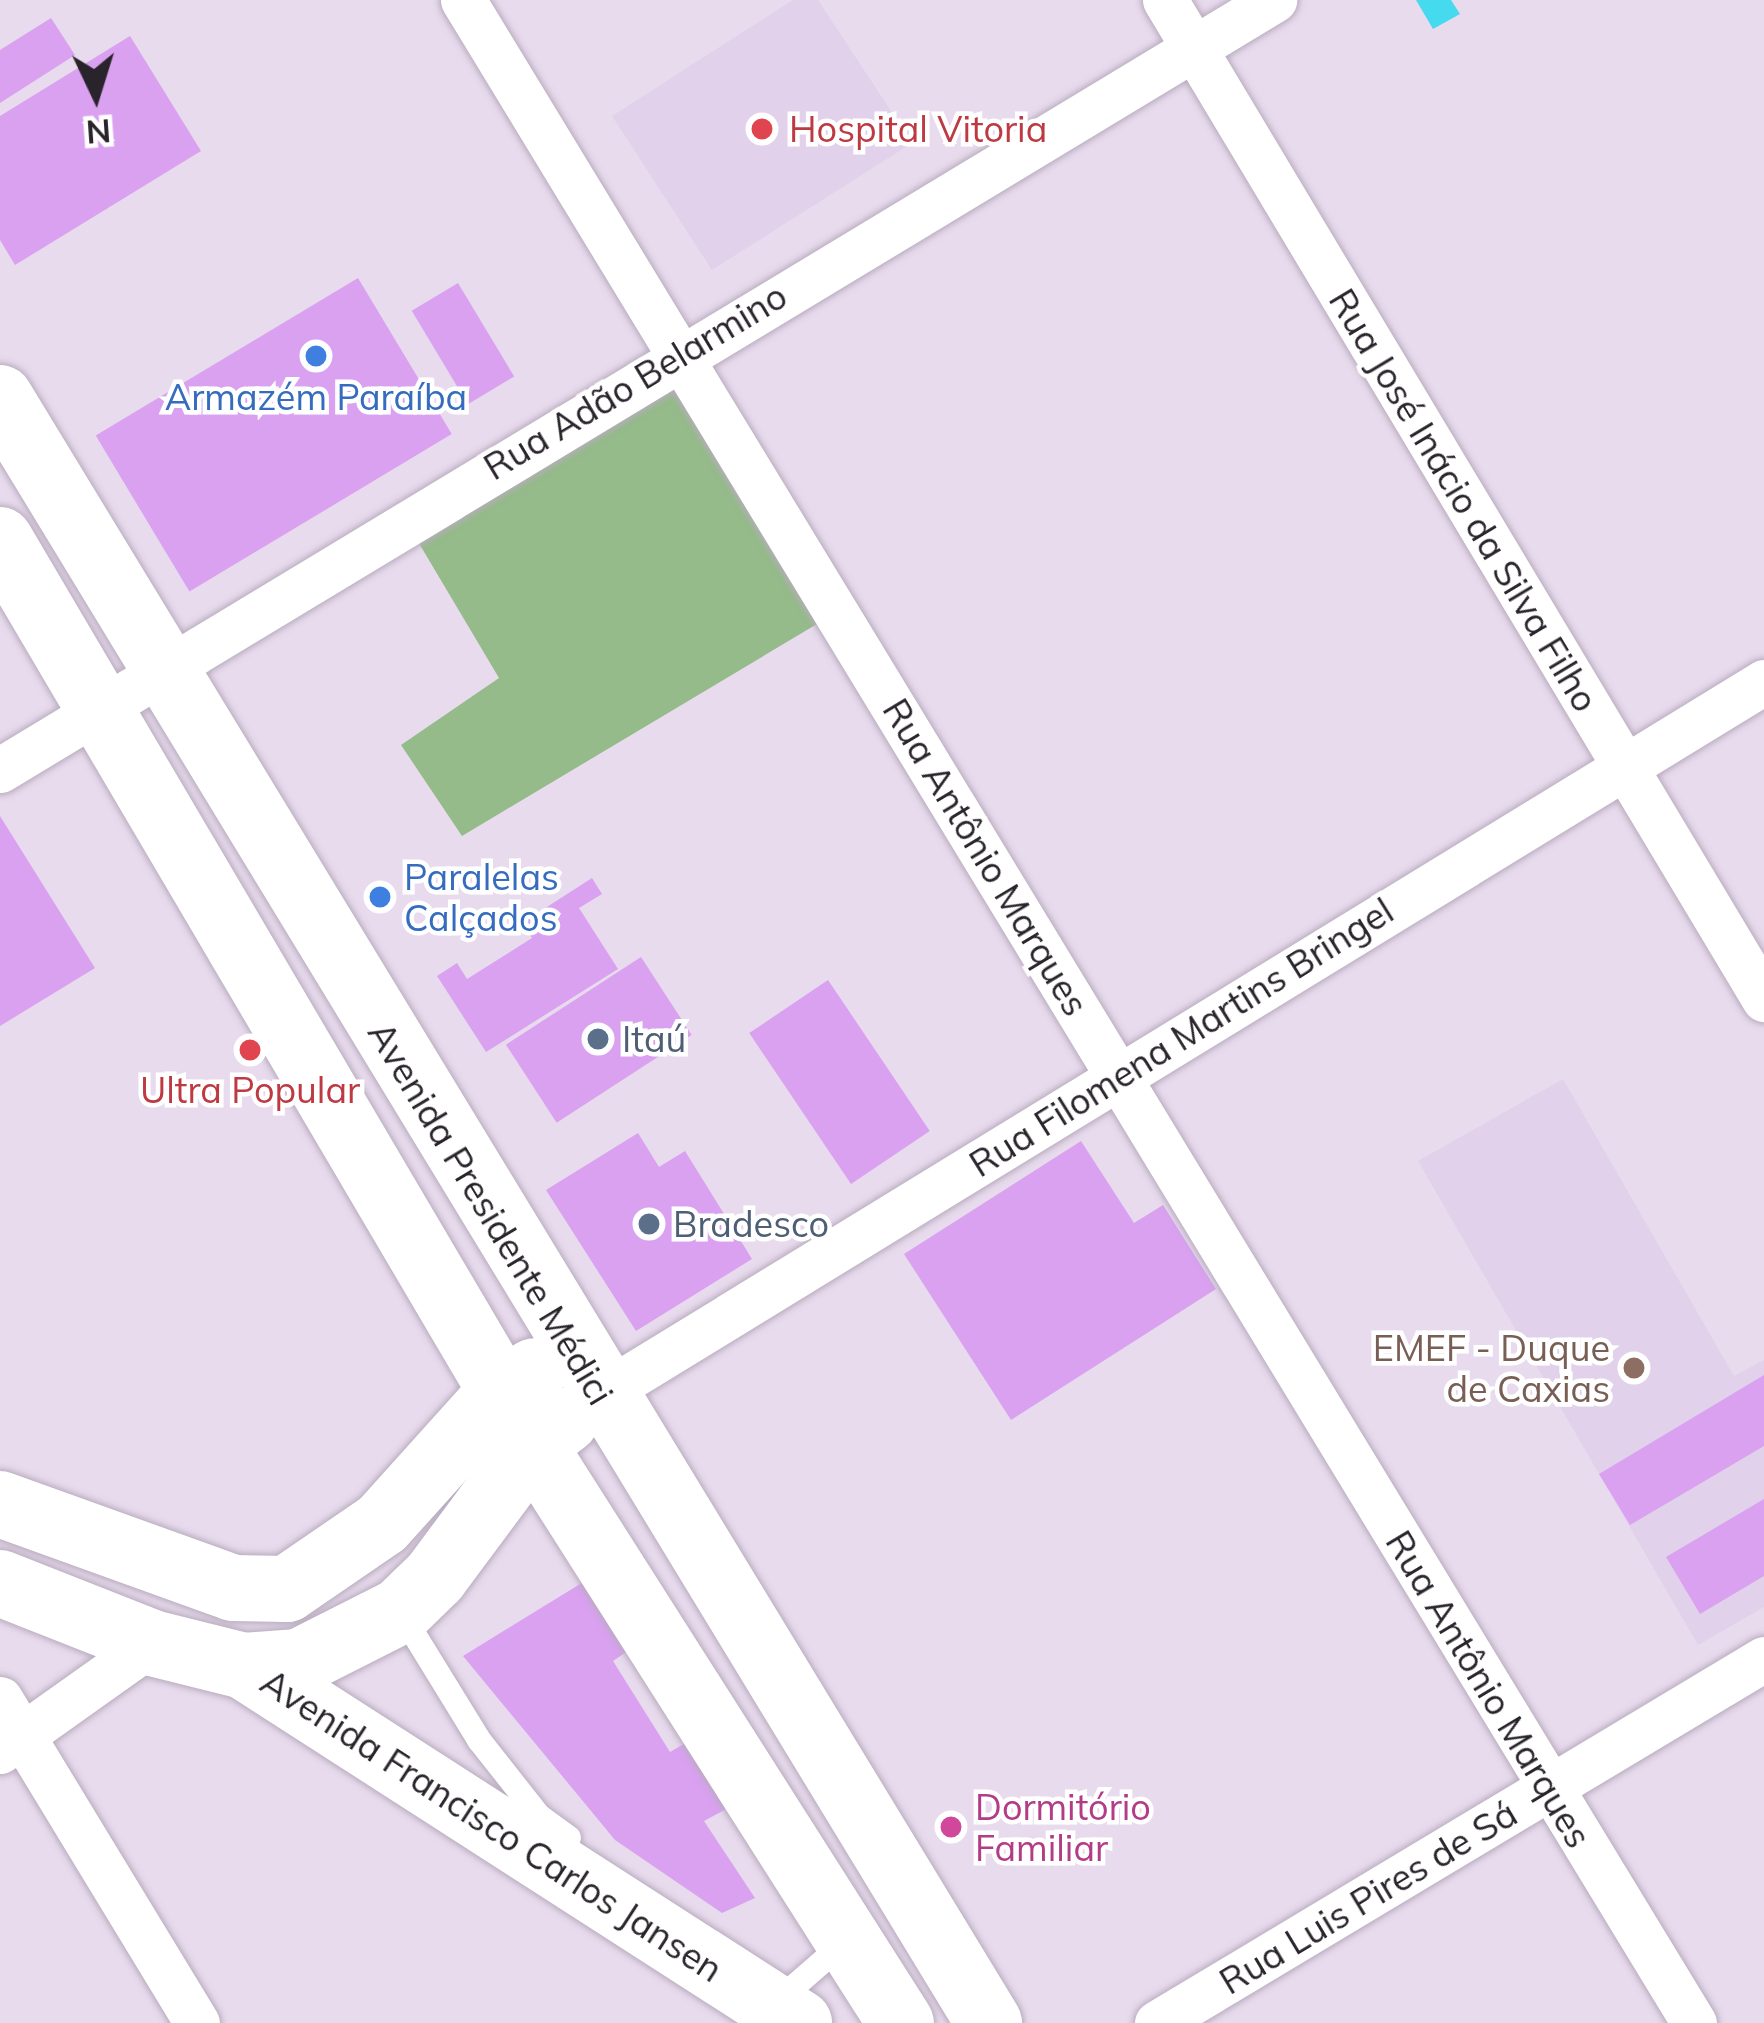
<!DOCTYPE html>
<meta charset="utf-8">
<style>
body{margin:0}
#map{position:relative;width:1764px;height:2023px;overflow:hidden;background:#e8dbed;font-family:Mulish,sans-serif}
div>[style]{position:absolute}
.built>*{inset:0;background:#e2d1ea}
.green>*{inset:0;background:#94bb89}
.water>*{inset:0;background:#45daee}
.building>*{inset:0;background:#d9a1f0;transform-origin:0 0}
.roads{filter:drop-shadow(0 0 3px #b8acbe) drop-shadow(0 0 3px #b8acbe)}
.service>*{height:24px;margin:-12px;padding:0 12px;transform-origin:12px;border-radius:12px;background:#fff}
.minor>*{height:45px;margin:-22.5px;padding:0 22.5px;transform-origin:22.5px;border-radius:22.5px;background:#fff}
.primary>*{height:66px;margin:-33px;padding:0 33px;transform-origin:33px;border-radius:33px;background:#fff}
.dots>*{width:33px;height:33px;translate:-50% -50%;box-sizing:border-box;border:6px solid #fff;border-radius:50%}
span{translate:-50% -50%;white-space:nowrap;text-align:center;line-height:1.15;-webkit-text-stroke:9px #fff;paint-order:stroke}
.health-label{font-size:36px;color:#be3a42}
.left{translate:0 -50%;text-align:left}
.street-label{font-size:36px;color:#29242b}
.shop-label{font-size:36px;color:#366cbe}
.service-label{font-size:36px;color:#4e5e75}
.education-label{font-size:36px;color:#785e54}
.right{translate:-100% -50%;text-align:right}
.hotel-label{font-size:36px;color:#b23c85}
.north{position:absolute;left:36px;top:36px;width:120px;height:120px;-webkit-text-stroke:9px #fff;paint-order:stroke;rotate:176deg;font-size:33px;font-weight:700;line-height:48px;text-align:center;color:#29242b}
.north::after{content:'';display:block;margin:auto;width:42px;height:54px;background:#29242b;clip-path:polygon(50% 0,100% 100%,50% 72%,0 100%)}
</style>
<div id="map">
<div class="built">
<div style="clip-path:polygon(793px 0,818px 0,912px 143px,712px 270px,612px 116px)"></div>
<div style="clip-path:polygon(1563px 1079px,1734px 1376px,1764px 1360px,1764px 1607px,1698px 1645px,1418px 1161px)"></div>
</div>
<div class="green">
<div style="clip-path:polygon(671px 382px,822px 621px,462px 836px,401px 745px,499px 678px,417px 540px)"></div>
</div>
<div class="water">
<div style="clip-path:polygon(1416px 0,1451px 0,1460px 14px,1433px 29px)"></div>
</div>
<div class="building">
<div style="clip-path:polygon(51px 18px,75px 55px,0 103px,0 50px)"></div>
<div style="clip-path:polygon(130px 36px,201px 151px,15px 265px,0 240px,0 116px)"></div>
<div style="left:358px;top:278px;width:182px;height:306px;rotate:59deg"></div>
<div style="left:458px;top:283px;width:109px;height:54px;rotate:59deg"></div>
<div style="clip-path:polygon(0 816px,95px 968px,0 1026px)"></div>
<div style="clip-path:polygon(592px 878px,602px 894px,579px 908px,618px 969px,486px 1052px,437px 976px,457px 963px,467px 979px,532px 938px,522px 923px)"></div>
<div style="left:641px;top:957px;width:93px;height:161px;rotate:57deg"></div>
<div style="left:828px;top:980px;width:182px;height:95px;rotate:56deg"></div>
<div style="clip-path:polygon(638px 1133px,659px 1167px,685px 1151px,752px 1259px,636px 1331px,546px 1190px)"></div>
<div style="clip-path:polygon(1081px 1141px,1134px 1223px,1163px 1205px,1216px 1289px,1011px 1420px,904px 1254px)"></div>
<div style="clip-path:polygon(1764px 1375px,1764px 1446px,1630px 1525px,1599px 1474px)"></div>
<div style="clip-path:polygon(1764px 1499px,1764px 1576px,1700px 1614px,1666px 1557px)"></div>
<div style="clip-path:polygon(611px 1565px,654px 1633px,613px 1661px,670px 1752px,713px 1727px,756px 1793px,704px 1821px,755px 1898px,722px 1913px,615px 1840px,463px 1656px)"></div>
</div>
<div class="roads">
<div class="service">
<div style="left:401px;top:1613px;width:149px;rotate:58.4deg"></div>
<div style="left:479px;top:1740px;width:97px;rotate:51.7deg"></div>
<div style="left:539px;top:1816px;width:37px;rotate:36deg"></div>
<div style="left:775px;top:2003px;width:91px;rotate:-41deg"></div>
</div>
<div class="minor">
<div style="left:463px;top:0;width:2368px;rotate:58.68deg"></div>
<div style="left:1165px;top:0;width:1165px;rotate:59.05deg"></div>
<div style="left:0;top:770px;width:1489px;rotate:-31.15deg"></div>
<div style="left:600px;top:1395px;width:1365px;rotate:-31.49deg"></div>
<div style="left:0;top:1699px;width:379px;rotate:58.7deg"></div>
<div style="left:0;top:1751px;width:186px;rotate:-35.4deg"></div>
<div style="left:1157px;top:2023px;width:708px;rotate:-30.95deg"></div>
</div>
<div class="primary">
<div style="left:0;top:398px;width:1902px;rotate:58.67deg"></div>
<div style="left:0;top:540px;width:1050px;rotate:59.5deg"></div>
<div style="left:533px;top:1445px;width:685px;rotate:57.52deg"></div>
<div style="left:0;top:1504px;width:248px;rotate:19.8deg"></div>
<div style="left:233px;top:1588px;width:54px;rotate:1.1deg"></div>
<div style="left:287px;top:1589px;width:115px;rotate:-34.4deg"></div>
<div style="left:382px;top:1524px;width:178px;rotate:-48deg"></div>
<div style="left:501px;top:1392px;width:39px;rotate:-32deg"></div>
<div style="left:0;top:1583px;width:163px;rotate:21.5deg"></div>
<div style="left:152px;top:1643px;width:95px;rotate:14deg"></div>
<div style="left:244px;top:1666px;width:660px;rotate:32.75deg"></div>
<div style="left:244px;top:1666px;width:55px;rotate:-4.2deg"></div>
<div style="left:299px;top:1662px;width:113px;rotate:-26.8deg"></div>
<div style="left:400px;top:1611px;width:49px;rotate:-44.2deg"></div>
<div style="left:435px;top:1577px;width:164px;rotate:-53.4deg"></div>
<div style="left:533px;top:1445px;width:41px;rotate:-37.1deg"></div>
</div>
</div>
<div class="dots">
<div style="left:762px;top:129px;background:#e0444e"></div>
<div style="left:316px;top:356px;background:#3f7fe0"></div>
<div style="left:380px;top:897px;background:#3f7fe0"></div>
<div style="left:598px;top:1039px;background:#5c6f8a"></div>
<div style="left:250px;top:1050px;background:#e0444e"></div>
<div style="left:649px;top:1224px;background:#5c6f8a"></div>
<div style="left:1634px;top:1368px;background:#8d6e63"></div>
<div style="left:951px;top:1827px;background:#d1479c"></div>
</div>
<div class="health-label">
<span class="left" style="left:789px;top:129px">Hospital Vitoria</span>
<span style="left:250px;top:1090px">Ultra Popular</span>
</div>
<div class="street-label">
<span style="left:635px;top:381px;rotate:-31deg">Rua Adão Belarmino</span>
<span style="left:1464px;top:500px;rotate:59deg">Rua José Inácio da Silva Filho</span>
<span style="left:986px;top:857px;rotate:59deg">Rua Antônio Marques</span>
<span style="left:1181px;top:1037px;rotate:-32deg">Rua Filomena Martins Bringel</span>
<span style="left:491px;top:1213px;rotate:59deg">Avenida Presidente Médici</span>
<span style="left:1489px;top:1689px;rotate:59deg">Rua Antônio Marques</span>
<span style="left:492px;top:1825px;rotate:33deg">Avenida Francisco Carlos Jansen</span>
<span style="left:1368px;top:1897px;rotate:-31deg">Rua Luis Pires de Sá</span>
</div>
<div class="shop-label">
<span style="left:316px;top:397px">Armazém Paraíba</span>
<span class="left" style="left:404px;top:897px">Paralelas<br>Calçados</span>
</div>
<div class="service-label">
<span class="left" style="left:622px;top:1039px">Itaú</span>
<span class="left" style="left:673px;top:1224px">Bradesco</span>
</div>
<div class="education-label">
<span class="right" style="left:1610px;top:1368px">EMEF - Duque<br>de Caxias</span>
</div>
<div class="hotel-label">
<span class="left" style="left:975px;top:1827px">Dormitório<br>Familiar</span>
</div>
<div class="north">N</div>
</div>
